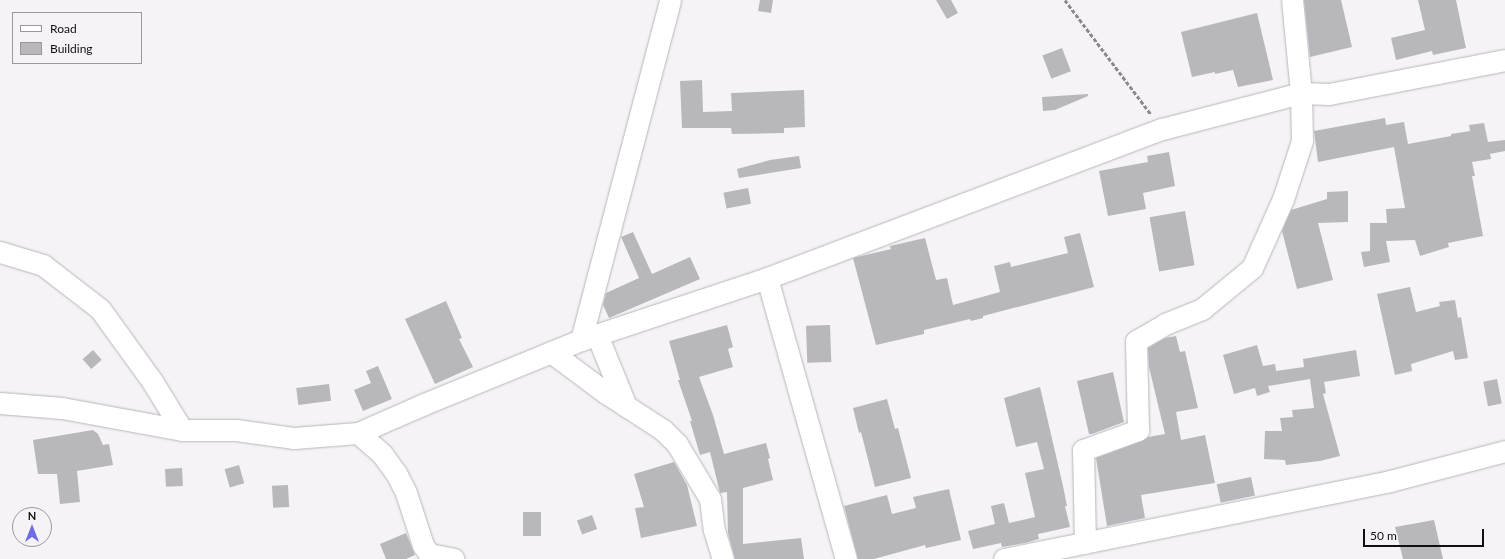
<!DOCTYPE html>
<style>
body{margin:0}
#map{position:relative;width:1505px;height:559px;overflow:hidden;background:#f6f3f7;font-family:Lato,sans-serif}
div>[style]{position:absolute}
.building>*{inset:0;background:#b8b7bb;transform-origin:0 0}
.path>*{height:2.5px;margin-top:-1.25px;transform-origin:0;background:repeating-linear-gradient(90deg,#8b898c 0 4px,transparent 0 6px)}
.roads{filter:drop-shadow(0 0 1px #b8b5b9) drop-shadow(0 0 1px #b8b5b9)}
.minor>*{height:21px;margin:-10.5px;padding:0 10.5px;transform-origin:10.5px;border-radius:10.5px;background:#fff}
span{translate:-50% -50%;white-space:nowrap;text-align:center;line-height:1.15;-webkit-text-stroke:4px #f6f3f7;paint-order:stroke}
.legend{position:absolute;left:12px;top:12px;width:130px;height:52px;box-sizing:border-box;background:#f6f3f7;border:1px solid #9a989b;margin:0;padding:5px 7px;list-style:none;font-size:12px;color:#111011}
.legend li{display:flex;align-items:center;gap:8px;height:20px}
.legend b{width:20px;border:1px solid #9a989b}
.north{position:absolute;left:12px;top:507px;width:40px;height:40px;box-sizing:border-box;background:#f6f3f7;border:1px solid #9a989b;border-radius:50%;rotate:0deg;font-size:11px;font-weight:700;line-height:16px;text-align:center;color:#111011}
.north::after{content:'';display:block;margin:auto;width:14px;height:18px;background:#706ae5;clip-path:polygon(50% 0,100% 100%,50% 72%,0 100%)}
.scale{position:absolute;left:1363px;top:529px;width:121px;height:18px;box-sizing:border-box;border:2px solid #111011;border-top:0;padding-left:5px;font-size:12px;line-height:14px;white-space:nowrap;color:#111011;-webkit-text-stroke:3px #f6f3f7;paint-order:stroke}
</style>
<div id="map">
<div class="building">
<div style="clip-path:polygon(760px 0,773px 0,771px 13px,758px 11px)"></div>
<div style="clip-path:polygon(936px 0,951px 0,958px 13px,947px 19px)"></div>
<div style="clip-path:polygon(1304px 0,1341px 0,1352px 47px,1310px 57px)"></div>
<div style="clip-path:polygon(1418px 0,1456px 0,1466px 48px,1433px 55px,1432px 51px,1396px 60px,1391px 38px,1425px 30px)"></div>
<div style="clip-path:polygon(1257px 13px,1273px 80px,1238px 87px,1233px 70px,1215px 74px,1215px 72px,1192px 77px,1181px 32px)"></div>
<div style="left:1062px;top:48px;width:25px;height:21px;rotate:69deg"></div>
<div style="clip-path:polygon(702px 80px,703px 112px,732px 111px,731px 93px,804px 90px,805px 127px,784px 128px,784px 133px,732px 134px,731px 128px,682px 128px,680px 81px)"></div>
<div style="clip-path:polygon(1088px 94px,1088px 96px,1055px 110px,1043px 111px,1042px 97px)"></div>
<div style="clip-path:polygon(1385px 118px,1386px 125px,1404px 122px,1408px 144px,1451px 136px,1451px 134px,1470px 131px,1469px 125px,1484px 123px,1488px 142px,1505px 140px,1505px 151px,1490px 154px,1491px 159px,1472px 162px,1475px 176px,1472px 176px,1483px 236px,1448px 243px,1449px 247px,1420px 256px,1415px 240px,1386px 241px,1390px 262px,1364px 267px,1361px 252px,1370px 251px,1370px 223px,1387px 223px,1386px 209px,1405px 208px,1394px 147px,1318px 162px,1314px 131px)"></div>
<div style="clip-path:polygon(1169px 152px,1175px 186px,1143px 193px,1146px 209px,1108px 216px,1099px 171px,1148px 162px,1147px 156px)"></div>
<div style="clip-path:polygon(799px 156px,801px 168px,739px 178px,737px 169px,770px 160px)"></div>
<div style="left:748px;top:188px;width:16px;height:25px;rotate:79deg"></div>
<div style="clip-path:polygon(1348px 191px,1348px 222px,1318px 223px,1333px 280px,1297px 289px,1282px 231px,1291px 210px,1327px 199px,1327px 192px)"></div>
<div style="left:1185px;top:211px;width:55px;height:36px;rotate:80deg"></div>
<div style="clip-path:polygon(633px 232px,652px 274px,690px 257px,700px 279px,609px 318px,603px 305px,606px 293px,639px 278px,621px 237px)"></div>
<div style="clip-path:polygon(1080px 233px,1094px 287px,983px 316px,983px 318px,971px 321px,970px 319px,924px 330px,924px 334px,876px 345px,853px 258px,891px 249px,890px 246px,925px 238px,936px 280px,947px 278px,953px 305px,1000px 292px,994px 266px,1010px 262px,1011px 267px,1068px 253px,1064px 237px)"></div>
<div style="clip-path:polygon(1410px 287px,1416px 312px,1440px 306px,1439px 302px,1455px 300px,1458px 318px,1461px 317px,1468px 358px,1455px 360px,1453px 351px,1411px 364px,1412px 371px,1395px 375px,1377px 294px)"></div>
<div style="clip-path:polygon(446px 301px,462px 338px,459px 339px,473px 367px,435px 384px,405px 319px)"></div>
<div style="clip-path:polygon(727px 325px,733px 347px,728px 349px,733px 367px,699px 377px,713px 415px,724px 454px,766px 443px,770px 458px,768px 459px,773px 480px,743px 488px,743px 544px,801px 538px,804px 559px,735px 559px,728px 533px,727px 492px,720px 493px,710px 452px,700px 455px,690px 421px,692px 421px,678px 380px,680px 380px,669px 341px)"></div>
<div style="left:830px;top:325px;width:37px;height:24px;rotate:88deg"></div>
<div style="clip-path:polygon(1176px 336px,1180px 352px,1185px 351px,1198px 408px,1176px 412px,1181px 440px,1205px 435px,1215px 483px,1141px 495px,1145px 518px,1107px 526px,1096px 458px,1142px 441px,1148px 437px,1165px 434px,1149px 367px,1148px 348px,1165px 338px)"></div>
<div style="clip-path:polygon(1257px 345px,1263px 366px,1275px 364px,1276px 371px,1304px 367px,1303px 359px,1356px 350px,1360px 376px,1324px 382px,1326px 393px,1323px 394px,1340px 456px,1320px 461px,1286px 465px,1285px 460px,1264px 459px,1265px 431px,1282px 431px,1280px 418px,1293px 417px,1292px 410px,1314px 408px,1310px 379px,1268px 386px,1270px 392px,1257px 396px,1255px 388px,1234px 394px,1223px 355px)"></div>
<div style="left:93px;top:350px;width:13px;height:14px;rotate:48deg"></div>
<div style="clip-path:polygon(378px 366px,392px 399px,363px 411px,354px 390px,371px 383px,366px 371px)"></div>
<div style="clip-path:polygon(1113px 372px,1124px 422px,1092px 434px,1089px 434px,1077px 381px)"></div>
<div style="left:1497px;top:379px;width:25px;height:14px;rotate:79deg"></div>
<div style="left:329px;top:384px;width:17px;height:33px;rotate:83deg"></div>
<div style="clip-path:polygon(1040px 387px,1063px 486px,1067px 506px,1065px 506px,1070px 527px,1038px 534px,1039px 539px,1025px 543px,1002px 547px,1001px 543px,973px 549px,968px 531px,995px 524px,991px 506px,1004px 503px,1009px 523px,1035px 517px,1025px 473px,1044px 469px,1037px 442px,1016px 447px,1004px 398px)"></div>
<div style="clip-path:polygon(887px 399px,895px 429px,898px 428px,911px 478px,875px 487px,861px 432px,859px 433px,853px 408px)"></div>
<div style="clip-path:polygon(93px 430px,98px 434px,103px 445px,109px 444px,113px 465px,77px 471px,80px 502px,60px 504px,57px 474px,38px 474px,33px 440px)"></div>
<div style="clip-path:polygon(674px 462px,687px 485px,697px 526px,641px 538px,635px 508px,644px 507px,634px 474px)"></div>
<div style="left:239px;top:465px;width:19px;height:15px;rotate:74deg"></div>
<div style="left:182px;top:468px;width:18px;height:17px;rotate:87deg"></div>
<div style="left:1251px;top:477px;width:19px;height:35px;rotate:78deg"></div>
<div style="left:288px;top:485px;width:22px;height:16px;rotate:87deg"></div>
<div style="clip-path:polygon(949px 489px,961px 540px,926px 548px,925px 545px,874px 559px,858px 559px,844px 506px,887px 495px,892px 514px,916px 508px,913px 497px)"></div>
<div style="left:523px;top:512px;width:18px;height:24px"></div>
<div style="left:592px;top:515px;width:15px;height:16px;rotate:70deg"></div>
<div style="clip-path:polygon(1434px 520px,1443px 559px,1403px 559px,1395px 527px)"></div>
<div style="clip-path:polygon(406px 533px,415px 555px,406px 559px,386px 559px,380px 544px)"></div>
</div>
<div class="path">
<div style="left:1065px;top:0;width:143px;rotate:53deg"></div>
</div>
<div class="roads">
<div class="minor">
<div style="left:0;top:252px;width:45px;rotate:16.8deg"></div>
<div style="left:43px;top:265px;width:72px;rotate:37.7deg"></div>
<div style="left:100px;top:309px;width:89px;rotate:54.2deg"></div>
<div style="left:152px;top:381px;width:57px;rotate:58.5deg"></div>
<div style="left:182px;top:430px;width:54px"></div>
<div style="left:236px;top:430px;width:59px;rotate:7.9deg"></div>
<div style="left:294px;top:438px;width:64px;rotate:-4.5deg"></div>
<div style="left:358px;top:433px;width:72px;rotate:-23.7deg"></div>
<div style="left:424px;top:404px;width:170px;rotate:-22.2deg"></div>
<div style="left:581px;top:340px;width:196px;rotate:-18.4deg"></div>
<div style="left:767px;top:278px;width:422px;rotate:-20.7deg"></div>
<div style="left:1162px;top:129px;width:144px;rotate:-14.5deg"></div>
<div style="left:1301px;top:93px;width:28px;rotate:2deg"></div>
<div style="left:1329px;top:94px;width:179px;rotate:-10.9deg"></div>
<div style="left:767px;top:278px;width:292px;rotate:74.3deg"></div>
<div style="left:597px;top:335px;width:77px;rotate:67.8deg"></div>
<div style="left:581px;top:340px;width:351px;rotate:-75.3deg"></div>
<div style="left:551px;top:352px;width:69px;rotate:36.7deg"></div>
<div style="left:606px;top:393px;width:68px;rotate:33deg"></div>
<div style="left:663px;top:430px;width:20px;rotate:45deg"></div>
<div style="left:677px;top:444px;width:64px;rotate:59deg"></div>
<div style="left:710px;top:499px;width:31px;rotate:83deg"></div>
<div style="left:714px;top:530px;width:30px;rotate:73deg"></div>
<div style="left:0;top:403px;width:62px;rotate:4.6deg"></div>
<div style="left:62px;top:408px;width:122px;rotate:10.4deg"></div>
<div style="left:358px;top:433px;width:32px;rotate:41deg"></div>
<div style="left:382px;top:454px;width:24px;rotate:54deg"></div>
<div style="left:396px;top:473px;width:22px;rotate:63deg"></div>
<div style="left:406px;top:493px;width:55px;rotate:71.9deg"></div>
<div style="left:423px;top:545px;width:11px;rotate:56deg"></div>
<div style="left:429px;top:554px;width:25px;rotate:11deg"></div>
<div style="left:1085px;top:543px;width:93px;rotate:-91.2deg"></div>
<div style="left:1083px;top:450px;width:59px;rotate:-20deg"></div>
<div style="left:1138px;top:430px;width:89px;rotate:-91.3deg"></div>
<div style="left:1136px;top:341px;width:34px;rotate:-30deg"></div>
<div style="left:1165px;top:324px;width:40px;rotate:-22deg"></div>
<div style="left:1202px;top:309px;width:65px;rotate:-39.4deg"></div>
<div style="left:1252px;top:268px;width:76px;rotate:-65.8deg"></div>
<div style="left:1283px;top:199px;width:61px;rotate:-71.9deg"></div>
<div style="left:1302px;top:141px;width:48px;rotate:-91.2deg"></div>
<div style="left:1301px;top:93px;width:93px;rotate:-95.5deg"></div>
<div style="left:1004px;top:559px;width:394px;rotate:-11.4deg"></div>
<div style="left:1390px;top:481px;width:119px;rotate:-14.6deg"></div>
</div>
</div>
<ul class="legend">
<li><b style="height:5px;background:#fff"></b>Road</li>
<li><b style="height:11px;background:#b8b7bb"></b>Building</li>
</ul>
<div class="north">N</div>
<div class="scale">50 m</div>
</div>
